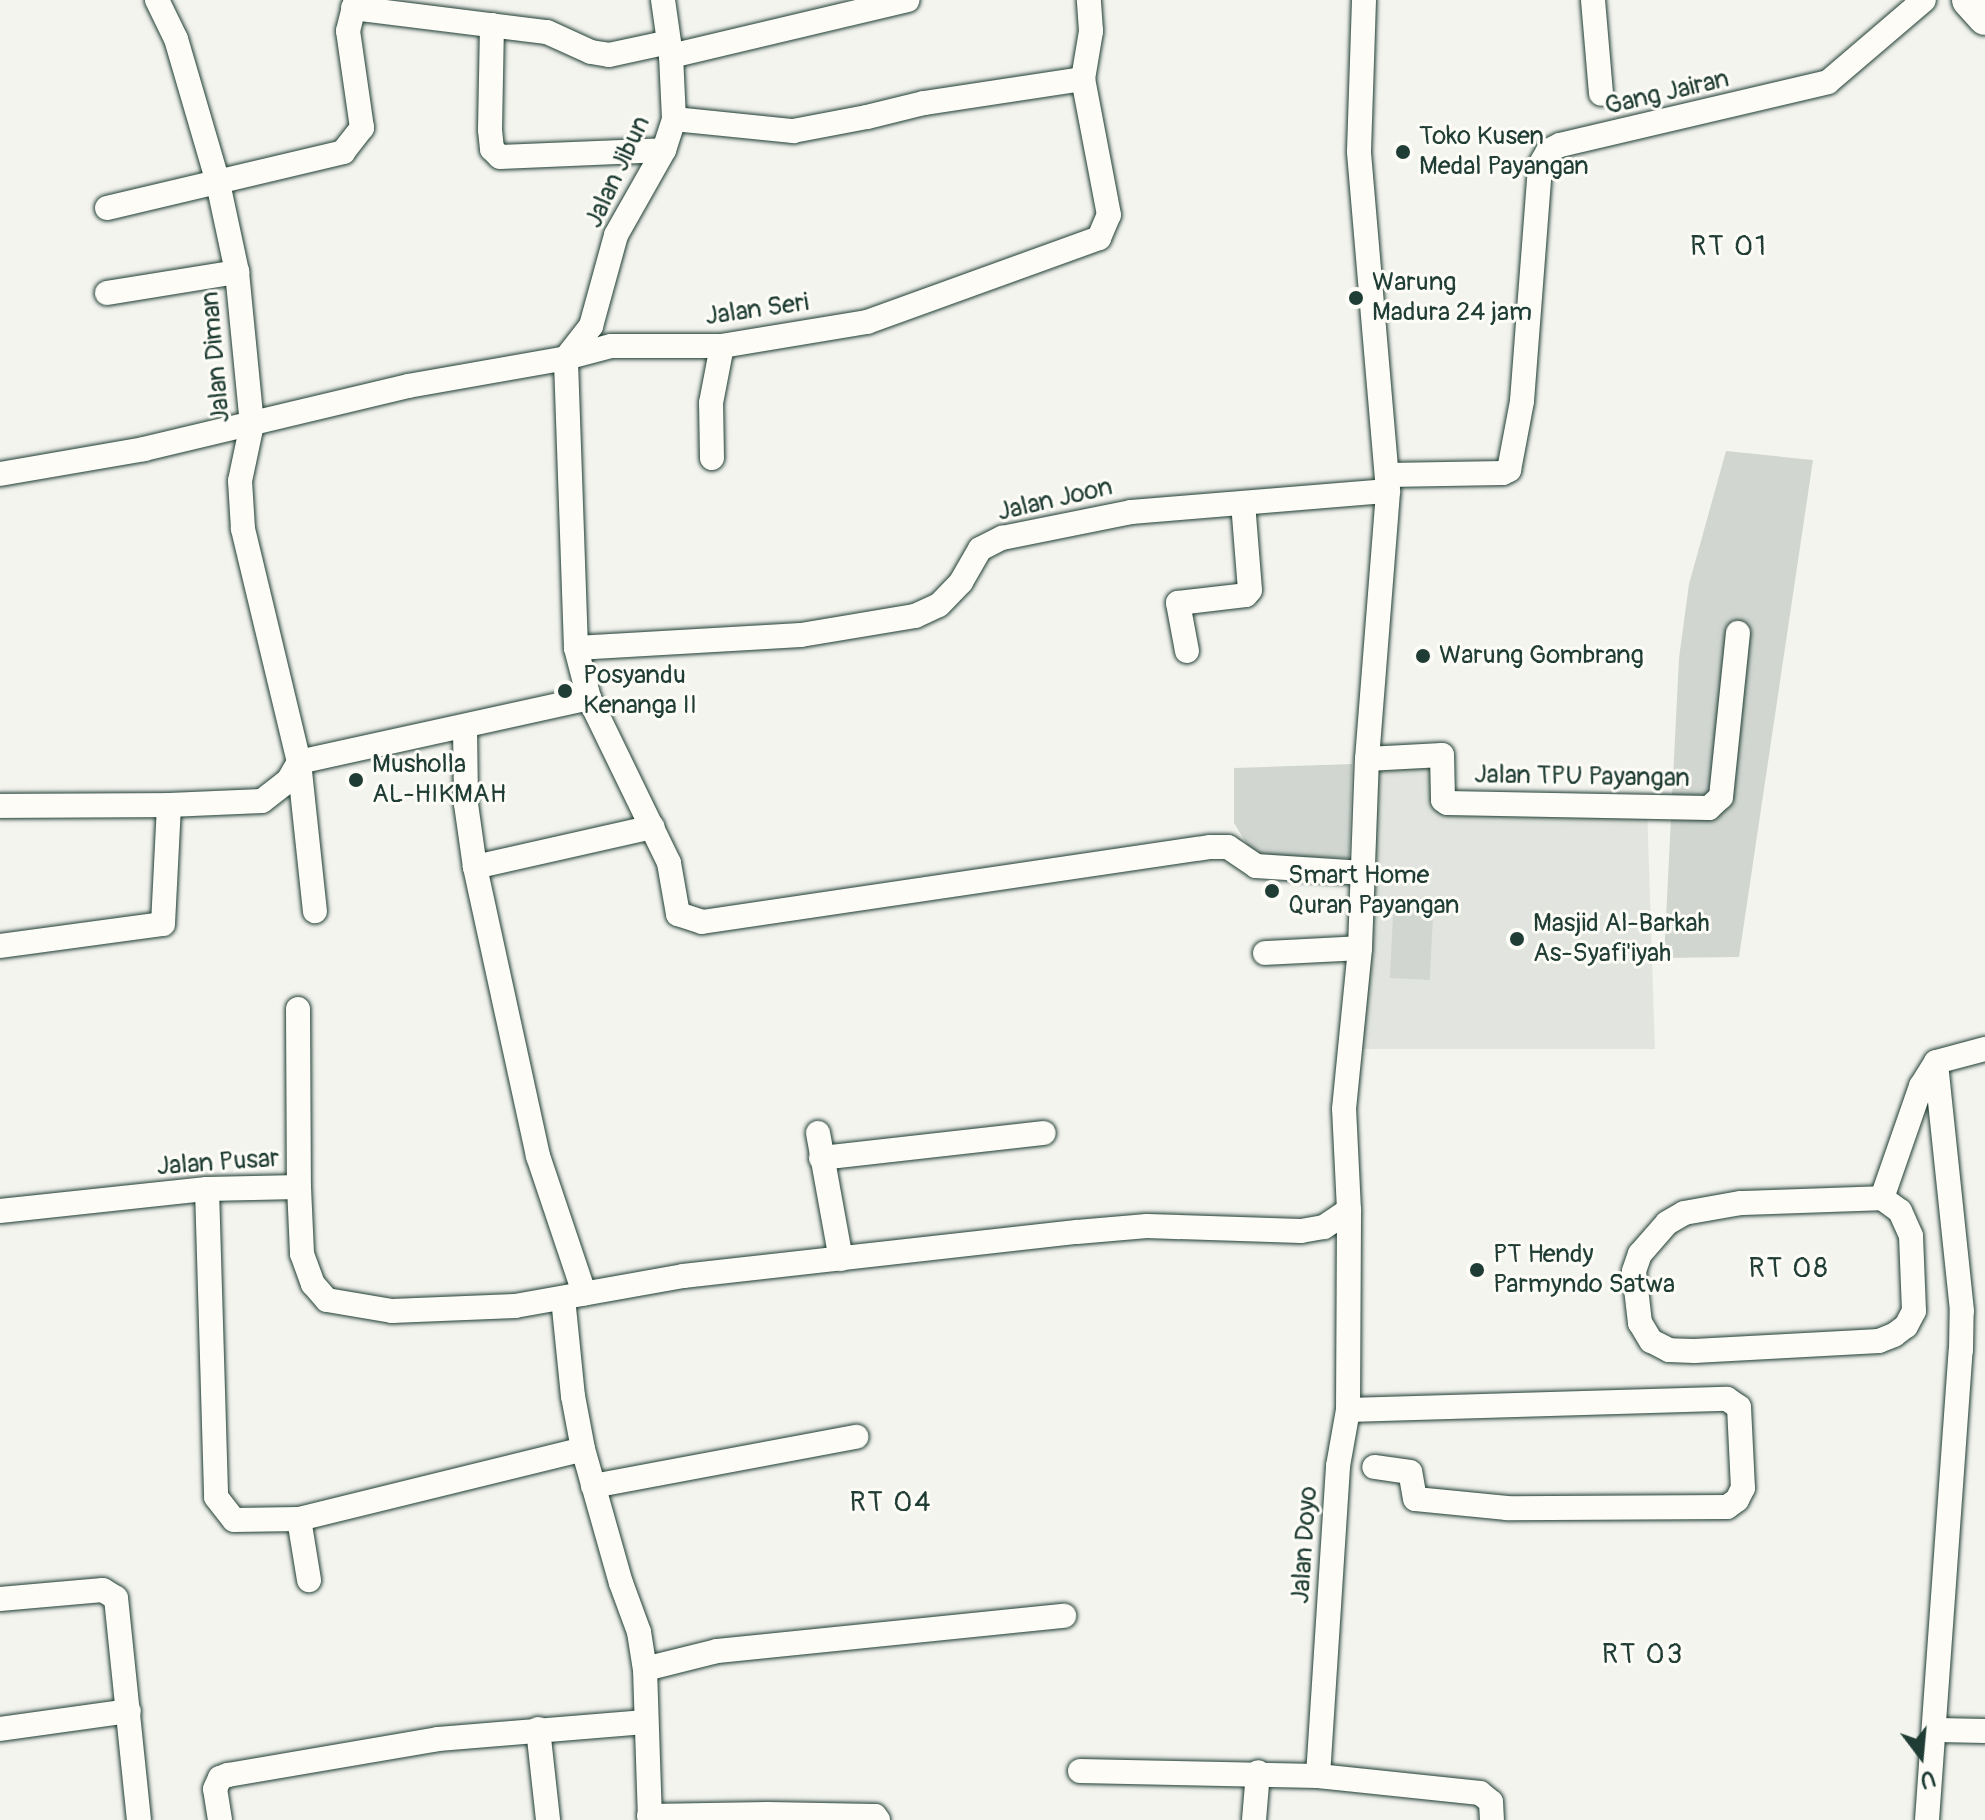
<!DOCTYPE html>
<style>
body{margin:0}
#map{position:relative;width:1985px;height:1820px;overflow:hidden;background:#f4f4ef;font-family:Pangolin,sans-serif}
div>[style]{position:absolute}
.built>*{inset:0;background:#e2e5df}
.green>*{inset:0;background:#d1d6d1;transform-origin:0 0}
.roads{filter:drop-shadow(0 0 2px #1f3d34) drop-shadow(0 0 2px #1f3d34)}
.street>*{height:24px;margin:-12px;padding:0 12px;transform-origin:12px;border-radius:12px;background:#fdfcf7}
.secondary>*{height:34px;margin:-17px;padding:0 17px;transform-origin:17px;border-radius:17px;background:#fdfcf7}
.dots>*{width:22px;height:22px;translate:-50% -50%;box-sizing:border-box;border:4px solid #fdfcf7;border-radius:50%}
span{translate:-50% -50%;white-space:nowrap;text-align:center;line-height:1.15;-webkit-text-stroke:6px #fdfcf7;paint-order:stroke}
.street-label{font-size:26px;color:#1f3d34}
.poi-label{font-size:26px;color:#1f3d34}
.left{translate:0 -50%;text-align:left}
.neighbourhood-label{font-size:28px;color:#1f3d34;letter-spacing:2px}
.north{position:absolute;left:1881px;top:1716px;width:80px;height:80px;-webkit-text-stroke:6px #fdfcf7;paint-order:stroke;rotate:164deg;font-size:22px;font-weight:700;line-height:32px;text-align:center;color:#1f3d34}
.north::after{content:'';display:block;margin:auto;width:28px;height:36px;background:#1f3d34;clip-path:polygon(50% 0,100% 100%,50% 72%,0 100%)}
</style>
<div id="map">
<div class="built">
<div style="clip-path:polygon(1438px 762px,1439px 805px,1647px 806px,1655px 1049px,1360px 1049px,1375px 765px)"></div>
</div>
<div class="green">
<div style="clip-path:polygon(1726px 451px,1813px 460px,1739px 957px,1664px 958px,1679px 658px,1689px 584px)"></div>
<div style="clip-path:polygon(1352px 764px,1349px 858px,1254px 856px,1234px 823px,1234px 768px)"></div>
<div style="left:1394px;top:897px;width:40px;height:81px;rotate:3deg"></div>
</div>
<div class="roads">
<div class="street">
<div style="left:157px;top:0;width:43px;rotate:64deg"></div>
<div style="left:176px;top:39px;width:150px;rotate:73.7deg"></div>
<div style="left:218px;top:183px;width:91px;rotate:77.9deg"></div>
<div style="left:237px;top:272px;width:153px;rotate:84.4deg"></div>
<div style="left:252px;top:424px;width:58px;rotate:101.9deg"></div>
<div style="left:240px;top:481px;width:48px;rotate:86.4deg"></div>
<div style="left:243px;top:529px;width:240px;rotate:76.5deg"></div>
<div style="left:299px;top:762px;width:150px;rotate:83.9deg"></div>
<div style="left:1593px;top:0;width:94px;rotate:85.1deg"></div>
<div style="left:353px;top:8px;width:195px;rotate:7.1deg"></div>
<div style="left:547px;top:32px;width:48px;rotate:24.4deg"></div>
<div style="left:591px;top:52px;width:18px;rotate:9deg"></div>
<div style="left:609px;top:55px;width:61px;rotate:-12.2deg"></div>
<div style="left:492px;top:25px;width:105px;rotate:91.1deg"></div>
<div style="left:490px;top:130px;width:19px;rotate:84deg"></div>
<div style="left:492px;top:149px;width:11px;rotate:45deg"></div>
<div style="left:500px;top:157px;width:164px;rotate:-2.4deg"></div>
<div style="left:671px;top:56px;width:243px;rotate:-13.3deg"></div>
<div style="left:674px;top:119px;width:120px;rotate:5.8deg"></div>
<div style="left:793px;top:131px;width:75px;rotate:-10.7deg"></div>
<div style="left:867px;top:117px;width:59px;rotate:-13.8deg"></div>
<div style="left:924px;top:103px;width:161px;rotate:-8.6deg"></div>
<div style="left:107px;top:208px;width:243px;rotate:-13.3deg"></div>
<div style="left:343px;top:152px;width:31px;rotate:-52deg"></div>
<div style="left:362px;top:128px;width:98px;rotate:-98.2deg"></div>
<div style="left:348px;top:31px;width:32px;rotate:-76deg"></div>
<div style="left:107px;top:293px;width:132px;rotate:-9.2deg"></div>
<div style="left:712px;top:458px;width:55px;rotate:-91deg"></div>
<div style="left:711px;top:403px;width:58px;rotate:-79.1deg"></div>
<div style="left:0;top:474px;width:146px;rotate:-9.8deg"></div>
<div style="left:144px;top:449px;width:271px;rotate:-13.4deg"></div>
<div style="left:408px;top:386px;width:160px;rotate:-10deg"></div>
<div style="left:566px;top:358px;width:47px;rotate:-14.9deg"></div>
<div style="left:611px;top:346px;width:111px"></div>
<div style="left:722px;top:346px;width:147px;rotate:-9.4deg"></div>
<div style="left:867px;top:322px;width:247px;rotate:-19.9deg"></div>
<div style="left:1099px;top:238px;width:25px;rotate:-67deg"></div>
<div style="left:1109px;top:215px;width:138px;rotate:-100.8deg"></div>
<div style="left:1083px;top:79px;width:49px;rotate:-80.5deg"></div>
<div style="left:1091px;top:31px;width:31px;rotate:-94deg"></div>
<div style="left:1387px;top:475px;width:116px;rotate:-1deg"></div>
<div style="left:1503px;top:473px;width:7px;rotate:-27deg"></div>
<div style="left:1509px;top:470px;width:70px;rotate:-79.3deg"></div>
<div style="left:1522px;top:401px;width:237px;rotate:-85.6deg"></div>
<div style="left:1540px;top:165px;width:16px;rotate:-60deg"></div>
<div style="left:1548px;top:151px;width:13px;rotate:-27deg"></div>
<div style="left:1560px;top:145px;width:275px;rotate:-13.2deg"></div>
<div style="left:1828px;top:82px;width:126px;rotate:-40.5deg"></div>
<div style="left:576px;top:648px;width:225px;rotate:-3.3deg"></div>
<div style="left:801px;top:635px;width:116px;rotate:-9.5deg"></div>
<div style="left:915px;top:616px;width:26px;rotate:-25deg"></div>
<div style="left:939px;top:605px;width:32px;rotate:-46deg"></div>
<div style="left:961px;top:582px;width:38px;rotate:-60deg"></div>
<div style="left:980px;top:549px;width:25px;rotate:-27deg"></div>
<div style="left:1002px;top:538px;width:132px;rotate:-11.4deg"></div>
<div style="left:1131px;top:512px;width:258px;rotate:-4.7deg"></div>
<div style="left:1187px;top:651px;width:49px;rotate:-100.6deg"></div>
<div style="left:1178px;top:603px;width:68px;rotate:-6.7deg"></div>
<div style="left:1246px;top:595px;width:6px;rotate:-51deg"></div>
<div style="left:1250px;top:590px;width:87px;rotate:-94.6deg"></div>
<div style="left:589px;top:698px;width:183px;rotate:64.1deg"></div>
<div style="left:669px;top:863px;width:52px;rotate:80deg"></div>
<div style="left:678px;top:914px;width:25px;rotate:18deg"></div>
<div style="left:702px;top:922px;width:514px;rotate:-8.4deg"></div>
<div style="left:1210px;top:847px;width:18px"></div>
<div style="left:1228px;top:847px;width:34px;rotate:34deg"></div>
<div style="left:1256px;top:866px;width:108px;rotate:3.7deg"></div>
<div style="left:465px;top:728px;width:76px;rotate:89.2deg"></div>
<div style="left:466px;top:804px;width:64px;rotate:81.9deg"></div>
<div style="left:475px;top:867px;width:296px;rotate:77.7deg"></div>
<div style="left:538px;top:1156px;width:145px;rotate:71.4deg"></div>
<div style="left:1367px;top:759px;width:75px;rotate:-3.1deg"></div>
<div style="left:1442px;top:755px;width:45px;rotate:88.7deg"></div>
<div style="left:1443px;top:800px;width:5px;rotate:37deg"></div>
<div style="left:1447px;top:803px;width:262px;rotate:1.1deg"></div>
<div style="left:1709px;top:808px;width:16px;rotate:-43deg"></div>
<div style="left:1721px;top:797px;width:165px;rotate:-84.1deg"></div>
<div style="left:299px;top:762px;width:297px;rotate:-12.4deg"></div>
<div style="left:589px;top:698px;width:52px;rotate:-104.6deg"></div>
<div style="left:576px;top:648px;width:290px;rotate:-92deg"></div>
<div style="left:566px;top:358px;width:41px;rotate:-52deg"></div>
<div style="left:591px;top:326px;width:94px;rotate:-74.6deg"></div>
<div style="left:616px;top:235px;width:98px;rotate:-60.5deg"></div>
<div style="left:664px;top:150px;width:33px;rotate:-72deg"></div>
<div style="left:674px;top:119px;width:63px;rotate:-92.7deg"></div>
<div style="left:671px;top:56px;width:57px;rotate:-98.1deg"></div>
<div style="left:0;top:806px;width:169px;rotate:-0.3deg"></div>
<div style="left:475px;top:867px;width:182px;rotate:-12.7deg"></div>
<div style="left:0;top:946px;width:164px;rotate:-7.7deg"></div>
<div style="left:163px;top:924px;width:119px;rotate:-87.1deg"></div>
<div style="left:169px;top:805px;width:93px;rotate:-2.5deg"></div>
<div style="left:262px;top:801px;width:33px;rotate:-38deg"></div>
<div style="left:288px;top:781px;width:22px;rotate:-60deg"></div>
<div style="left:1265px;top:953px;width:95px;rotate:-3deg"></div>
<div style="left:298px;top:1009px;width:178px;rotate:89.7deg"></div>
<div style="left:818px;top:1133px;width:128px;rotate:79.7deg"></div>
<div style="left:821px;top:1158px;width:224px;rotate:-6.4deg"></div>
<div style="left:207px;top:1189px;width:308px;rotate:88.3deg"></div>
<div style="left:216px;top:1497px;width:29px;rotate:52deg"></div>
<div style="left:234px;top:1520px;width:65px;rotate:-0.9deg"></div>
<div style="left:299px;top:1519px;width:62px;rotate:80.7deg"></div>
<div style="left:1882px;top:1198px;width:22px;rotate:36deg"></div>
<div style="left:1900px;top:1211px;width:27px;rotate:66deg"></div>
<div style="left:1911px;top:1236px;width:75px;rotate:87.7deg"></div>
<div style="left:1914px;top:1311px;width:17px;rotate:118deg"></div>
<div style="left:1906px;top:1326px;width:15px;rotate:143deg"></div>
<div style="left:1894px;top:1335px;width:16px;rotate:158deg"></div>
<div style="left:1879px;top:1341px;width:185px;rotate:176.9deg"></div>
<div style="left:1694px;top:1351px;width:25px;rotate:-178deg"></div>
<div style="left:1669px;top:1350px;width:20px;rotate:-153deg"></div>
<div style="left:1651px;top:1341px;width:21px;rotate:-121deg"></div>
<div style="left:1640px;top:1323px;width:52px;rotate:-96.6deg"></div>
<div style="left:1634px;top:1271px;width:18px;rotate:-71deg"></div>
<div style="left:1640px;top:1254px;width:41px;rotate:-48.9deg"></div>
<div style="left:1667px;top:1223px;width:20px;rotate:-30deg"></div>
<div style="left:1684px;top:1213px;width:58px;rotate:-10deg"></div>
<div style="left:1741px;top:1203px;width:141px;rotate:-2deg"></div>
<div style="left:1882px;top:1198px;width:119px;rotate:-70.8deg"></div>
<div style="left:1921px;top:1086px;width:28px;rotate:-58deg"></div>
<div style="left:1936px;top:1062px;width:51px;rotate:-14.9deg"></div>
<div style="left:0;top:1211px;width:208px;rotate:-6.1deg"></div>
<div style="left:207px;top:1189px;width:92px;rotate:-1.2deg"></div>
<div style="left:299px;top:1187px;width:67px;rotate:87.4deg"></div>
<div style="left:302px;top:1254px;width:32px;rotate:70deg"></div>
<div style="left:313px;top:1284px;width:21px;rotate:49deg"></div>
<div style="left:327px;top:1300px;width:66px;rotate:9.6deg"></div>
<div style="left:392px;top:1311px;width:123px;rotate:-2.3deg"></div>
<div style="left:515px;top:1306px;width:171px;rotate:-10.1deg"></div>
<div style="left:683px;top:1276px;width:396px;rotate:-6.4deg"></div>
<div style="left:1077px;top:1232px;width:70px;rotate:-4.9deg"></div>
<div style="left:1147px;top:1226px;width:154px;rotate:1.9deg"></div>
<div style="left:1301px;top:1231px;width:23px;rotate:-10deg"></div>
<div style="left:1324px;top:1227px;width:30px;rotate:-34deg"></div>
<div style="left:563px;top:1298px;width:99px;rotate:84.2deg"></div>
<div style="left:573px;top:1396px;width:54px;rotate:79.3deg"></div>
<div style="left:583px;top:1449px;width:139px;rotate:74.2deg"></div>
<div style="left:621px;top:1583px;width:52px;rotate:69.8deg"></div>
<div style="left:639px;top:1632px;width:37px;rotate:81deg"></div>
<div style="left:645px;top:1669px;width:151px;rotate:88.1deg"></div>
<div style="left:1348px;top:1410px;width:379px;rotate:-1.7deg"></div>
<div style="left:1727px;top:1399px;width:14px;rotate:34deg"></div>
<div style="left:1739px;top:1407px;width:81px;rotate:87.2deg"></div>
<div style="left:1743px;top:1488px;width:13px;rotate:117deg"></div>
<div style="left:1737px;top:1500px;width:12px;rotate:145deg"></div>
<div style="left:1727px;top:1507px;width:220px;rotate:179.7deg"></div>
<div style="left:1507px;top:1508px;width:92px;rotate:-174.4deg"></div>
<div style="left:1415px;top:1499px;width:27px;rotate:-100deg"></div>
<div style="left:1410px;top:1472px;width:36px;rotate:-172deg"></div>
<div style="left:593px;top:1486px;width:268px;rotate:-10.6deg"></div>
<div style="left:299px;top:1519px;width:292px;rotate:-13.8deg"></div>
<div style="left:0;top:1599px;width:103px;rotate:-5deg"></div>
<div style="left:103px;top:1590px;width:15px;rotate:32deg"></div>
<div style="left:116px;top:1598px;width:223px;rotate:84.1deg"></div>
<div style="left:645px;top:1669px;width:74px;rotate:-14deg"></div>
<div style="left:717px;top:1651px;width:349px;rotate:-5.8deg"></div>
<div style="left:1934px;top:1726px;width:6px;rotate:39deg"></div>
<div style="left:1939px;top:1730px;width:46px;rotate:1.2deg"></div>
<div style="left:0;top:1729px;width:130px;rotate:-7.9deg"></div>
<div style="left:538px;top:1729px;width:92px;rotate:83.7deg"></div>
<div style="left:1080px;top:1771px;width:238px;rotate:1.2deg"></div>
<div style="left:1318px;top:1776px;width:311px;rotate:-86.3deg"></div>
<div style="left:1338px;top:1466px;width:57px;rotate:-79.9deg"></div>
<div style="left:1348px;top:1410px;width:200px;rotate:-89.7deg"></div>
<div style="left:1349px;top:1210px;width:101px;rotate:-92.8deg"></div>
<div style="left:1344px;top:1109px;width:162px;rotate:-84.3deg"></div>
<div style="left:1360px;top:948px;width:189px;rotate:-87.9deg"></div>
<div style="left:1367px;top:759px;width:269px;rotate:-85.5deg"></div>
<div style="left:1388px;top:491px;width:341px;rotate:-94.9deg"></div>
<div style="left:1359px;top:151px;width:151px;rotate:-88.1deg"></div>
<div style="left:1318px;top:1776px;width:163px;rotate:6deg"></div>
<div style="left:1480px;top:1793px;width:14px;rotate:39deg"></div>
<div style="left:1491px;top:1802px;width:18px;rotate:87deg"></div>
<div style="left:649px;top:1816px;width:119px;rotate:-1deg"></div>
<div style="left:768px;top:1814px;width:107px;rotate:1.1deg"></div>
<div style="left:875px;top:1816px;width:5px;rotate:53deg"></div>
<div style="left:220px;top:1820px;width:31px;rotate:-99deg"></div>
<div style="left:215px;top:1789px;width:12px;rotate:-66deg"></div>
<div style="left:220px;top:1778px;width:9px;rotate:-21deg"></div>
<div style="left:228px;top:1775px;width:213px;rotate:-9.7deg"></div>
<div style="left:438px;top:1739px;width:208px;rotate:-4.7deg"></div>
<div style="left:1254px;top:1820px;width:48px;rotate:-85.2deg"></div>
<div style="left:1927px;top:1820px;width:471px;rotate:-85.9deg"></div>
<div style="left:1961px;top:1350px;width:39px;rotate:-89deg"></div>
<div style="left:1962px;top:1311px;width:250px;rotate:-96deg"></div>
</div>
<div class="secondary">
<div style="left:1969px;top:0;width:24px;rotate:48deg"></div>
</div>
</div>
<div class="dots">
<div style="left:1403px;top:152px;background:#1f3d34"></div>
<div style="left:1356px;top:298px;background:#1f3d34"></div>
<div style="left:1423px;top:656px;background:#1f3d34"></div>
<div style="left:565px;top:691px;background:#1f3d34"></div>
<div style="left:356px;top:780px;background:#1f3d34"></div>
<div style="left:1272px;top:891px;background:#1f3d34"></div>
<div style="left:1517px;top:939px;background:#1f3d34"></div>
<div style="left:1477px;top:1270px;background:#1f3d34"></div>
</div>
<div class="street-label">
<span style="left:1667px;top:93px;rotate:-13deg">Gang Jairan</span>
<span style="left:618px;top:172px;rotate:-65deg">Jalan Jibun</span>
<span style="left:757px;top:310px;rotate:-8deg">Jalan Seri</span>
<span style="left:216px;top:357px;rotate:-95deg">Jalan Diman</span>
<span style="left:1055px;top:500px;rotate:-13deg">Jalan Joon</span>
<span style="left:1582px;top:777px;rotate:1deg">Jalan TPU Payangan</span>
<span style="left:218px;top:1163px;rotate:-4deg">Jalan Pusar</span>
<span style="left:1305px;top:1545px;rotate:-86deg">Jalan Doyo</span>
</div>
<div class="poi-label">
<span class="left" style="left:1419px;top:152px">Toko Kusen<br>Medal Payangan</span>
<span class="left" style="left:1372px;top:298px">Warung<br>Madura 24 jam</span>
<span class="left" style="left:1439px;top:656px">Warung Gombrang</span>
<span class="left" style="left:583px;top:691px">Posyandu<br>Kenanga II</span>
<span class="left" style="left:372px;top:780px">Musholla<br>AL-HIKMAH</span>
<span class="left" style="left:1288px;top:891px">Smart Home<br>Quran Payangan</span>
<span class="left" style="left:1533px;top:939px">Masjid Al-Barkah<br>As-Syafi'iyah</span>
<span class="left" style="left:1493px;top:1270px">PT Hendy<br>Parmyndo Satwa</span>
</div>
<div class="neighbourhood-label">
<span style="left:1729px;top:247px">RT 01</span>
<span style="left:1789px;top:1269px">RT 08</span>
<span style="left:891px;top:1503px">RT 04</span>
<span style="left:1643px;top:1655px">RT 03</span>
</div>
<div class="north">U</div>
</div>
